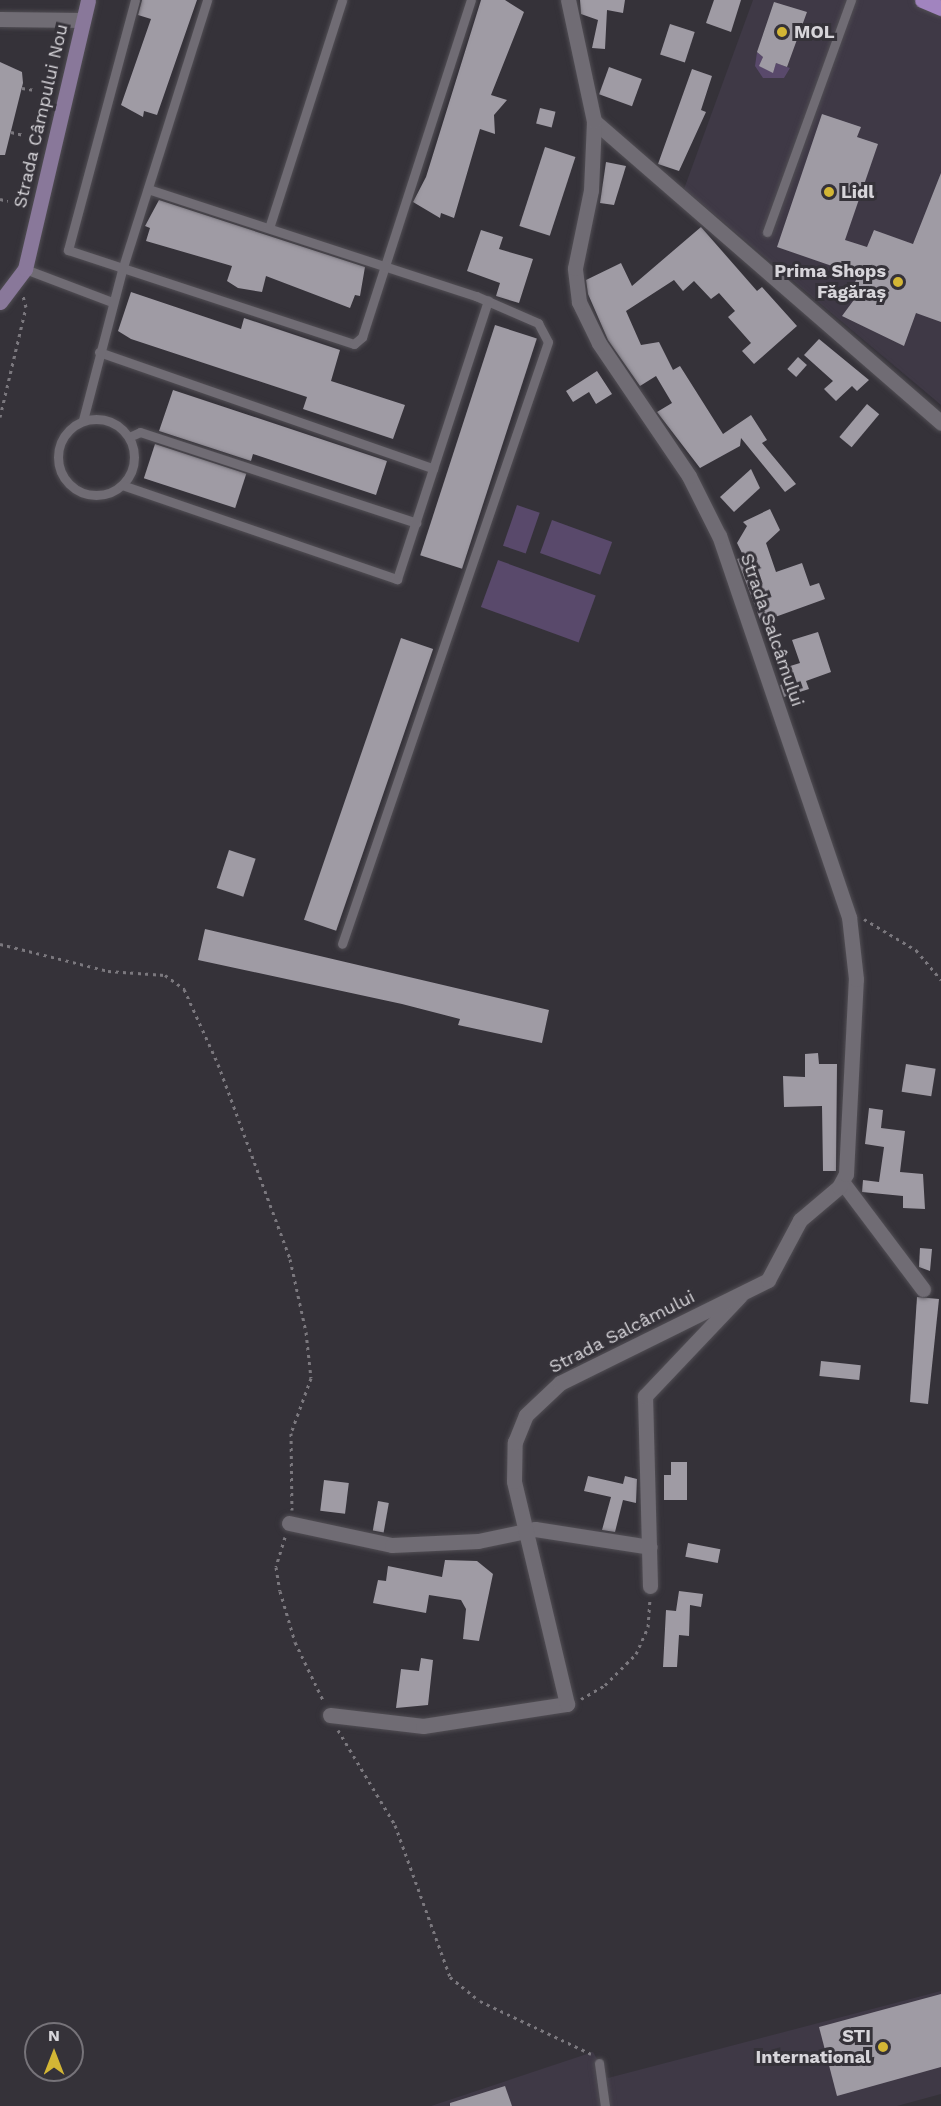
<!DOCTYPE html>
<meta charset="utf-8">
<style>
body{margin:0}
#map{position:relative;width:941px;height:2106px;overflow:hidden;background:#353239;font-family:"Work Sans",sans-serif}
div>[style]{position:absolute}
.built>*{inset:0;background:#3f3946}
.green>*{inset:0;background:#59496b;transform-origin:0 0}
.building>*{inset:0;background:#9f9ba4;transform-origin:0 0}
.path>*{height:3px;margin-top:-1.5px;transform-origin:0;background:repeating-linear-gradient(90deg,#7b787e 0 3px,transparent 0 7.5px)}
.roads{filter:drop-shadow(0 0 2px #514e54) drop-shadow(0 0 2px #514e54)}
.lane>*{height:9px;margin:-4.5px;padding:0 4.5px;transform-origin:4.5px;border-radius:4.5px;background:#706c74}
.lane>.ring{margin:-4.5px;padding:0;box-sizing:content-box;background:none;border:9px solid #706c74;border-radius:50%}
.street>*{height:15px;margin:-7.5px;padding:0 7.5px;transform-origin:7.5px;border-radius:7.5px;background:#706c74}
.secondary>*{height:15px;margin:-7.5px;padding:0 7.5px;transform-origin:7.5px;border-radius:7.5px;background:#89789a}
.primary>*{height:15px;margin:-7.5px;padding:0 7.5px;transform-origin:7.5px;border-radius:7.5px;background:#a184bf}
.dots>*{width:16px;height:16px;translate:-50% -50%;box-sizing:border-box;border:3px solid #353239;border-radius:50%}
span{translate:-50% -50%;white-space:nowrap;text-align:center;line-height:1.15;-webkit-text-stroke:6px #353239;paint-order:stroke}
.poi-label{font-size:18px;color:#d7d5da;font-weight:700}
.left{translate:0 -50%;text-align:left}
.right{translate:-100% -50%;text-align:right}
.street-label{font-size:18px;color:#d7d5da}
.north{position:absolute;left:24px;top:2022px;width:60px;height:60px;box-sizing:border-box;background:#353239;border:2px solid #767379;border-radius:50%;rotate:0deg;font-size:16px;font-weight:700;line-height:24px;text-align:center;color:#d7d5da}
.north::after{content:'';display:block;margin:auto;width:21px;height:27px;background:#d3b635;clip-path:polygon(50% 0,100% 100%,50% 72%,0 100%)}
</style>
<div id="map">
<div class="built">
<div style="clip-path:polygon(753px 0,941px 0,941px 405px,684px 189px)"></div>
<div style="clip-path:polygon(941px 1991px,941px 2094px,897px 2106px,431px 2106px,593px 2052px,608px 2078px)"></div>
</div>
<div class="green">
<div style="clip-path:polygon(757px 52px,763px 57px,760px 66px,773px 72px,776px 63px,790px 68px,784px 78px,763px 78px,755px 66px)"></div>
<div style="left:517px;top:505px;width:24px;height:43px;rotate:19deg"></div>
<div style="left:552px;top:520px;width:64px;height:35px;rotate:20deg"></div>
<div style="left:498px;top:560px;width:104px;height:50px;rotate:20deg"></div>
</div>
<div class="building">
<div style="clip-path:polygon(142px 0,197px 0,157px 115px,144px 111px,143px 117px,121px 105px,151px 19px,138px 15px)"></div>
<div style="clip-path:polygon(481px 0,505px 0,524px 12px,491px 95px,507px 100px,494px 115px,495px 134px,480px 129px,454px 218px,441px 213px,440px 218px,413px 202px,426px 177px)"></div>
<div style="clip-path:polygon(580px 0,625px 0,623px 13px,607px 10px,605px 49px,592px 48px,598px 20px,581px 14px)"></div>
<div style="clip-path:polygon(714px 0,741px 0,731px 32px,706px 23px)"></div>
<div style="clip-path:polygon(774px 2px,807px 12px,787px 67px,776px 63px,773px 73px,759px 66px,763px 57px,757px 52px)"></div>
<div style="left:670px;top:24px;width:26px;height:32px;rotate:18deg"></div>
<div style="clip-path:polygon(0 62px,22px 72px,23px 83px,5px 155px,0 155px)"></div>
<div style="left:609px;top:67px;width:35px;height:29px;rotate:20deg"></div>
<div style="clip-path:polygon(692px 69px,712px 76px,701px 110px,706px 112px,679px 171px,658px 164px)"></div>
<div style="left:540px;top:108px;width:16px;height:16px;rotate:14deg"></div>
<div style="clip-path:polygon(822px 114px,861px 127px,857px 137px,878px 144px,845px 240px,867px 247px,874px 230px,913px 244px,941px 173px,941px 322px,916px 313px,904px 346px,842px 316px,859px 293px,853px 287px,858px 275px,777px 247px)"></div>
<div style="left:545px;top:147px;width:32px;height:83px;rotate:18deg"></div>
<div style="clip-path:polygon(606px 162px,626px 166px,614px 205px,600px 203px)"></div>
<div style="clip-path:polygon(159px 200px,365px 267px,360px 296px,355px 295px,350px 308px,266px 276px,262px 292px,238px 288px,227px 281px,232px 266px,146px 241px,150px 228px,145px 226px)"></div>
<div style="clip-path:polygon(701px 227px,757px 291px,762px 287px,797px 326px,754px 364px,742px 351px,751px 343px,728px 317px,735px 311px,719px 293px,711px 299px,694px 281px,683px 291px,674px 280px,626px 311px,641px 345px,659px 342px,673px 370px,680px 366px,723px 434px,751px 415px,767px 440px,762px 443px,796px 484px,785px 492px,741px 438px,740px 446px,700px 468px,657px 412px,672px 403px,656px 376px,640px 386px,608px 340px,588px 294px,586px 280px,621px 263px,632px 286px)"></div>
<div style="clip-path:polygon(481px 230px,503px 237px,499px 249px,533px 259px,519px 303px,496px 296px,500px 283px,467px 271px)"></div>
<div style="clip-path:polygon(131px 292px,241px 329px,244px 318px,340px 350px,331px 381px,405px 405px,393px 439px,303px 409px,307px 397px,131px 339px,118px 331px)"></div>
<div style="left:495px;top:325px;width:44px;height:242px;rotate:18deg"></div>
<div style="clip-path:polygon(819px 339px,869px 380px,857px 391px,852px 386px,836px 401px,824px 389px,833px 381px,804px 355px)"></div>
<div style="left:798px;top:357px;width:12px;height:16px;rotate:42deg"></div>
<div style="clip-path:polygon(597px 371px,612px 394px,596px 404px,589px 392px,573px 402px,566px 391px)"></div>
<div style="clip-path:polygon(173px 390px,387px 461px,376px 495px,253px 454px,251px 461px,159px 431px)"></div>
<div style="left:867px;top:404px;width:16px;height:43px;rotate:40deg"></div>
<div style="left:155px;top:444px;width:96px;height:36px;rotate:18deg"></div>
<div style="clip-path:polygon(751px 469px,760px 488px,734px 512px,720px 497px)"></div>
<div style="clip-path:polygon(770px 509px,780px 530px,766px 543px,776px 572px,802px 563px,810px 586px,819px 583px,825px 599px,761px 622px,737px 559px,744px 557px,737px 543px,747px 526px,743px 522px)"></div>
<div style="clip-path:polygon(818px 632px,831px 672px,806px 681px,809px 689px,784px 697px,780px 685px,792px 681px,787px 667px,800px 663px,792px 640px)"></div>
<div style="left:401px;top:638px;width:34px;height:298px;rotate:19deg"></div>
<div style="left:229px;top:850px;width:28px;height:40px;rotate:18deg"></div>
<div style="clip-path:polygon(205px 929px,549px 1010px,542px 1043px,458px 1025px,460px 1019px,402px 1004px,198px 960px)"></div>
<div style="clip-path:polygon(818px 1053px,819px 1064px,837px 1064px,836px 1171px,823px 1171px,822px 1106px,784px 1107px,783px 1076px,805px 1077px,805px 1054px)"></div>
<div style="left:906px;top:1064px;width:30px;height:28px;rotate:9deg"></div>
<div style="clip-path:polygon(869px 1108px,883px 1110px,881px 1128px,905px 1131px,900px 1172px,923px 1174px,925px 1209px,903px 1208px,903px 1196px,862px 1192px,863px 1180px,879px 1182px,884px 1147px,865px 1144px)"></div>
<div style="clip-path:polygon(920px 1248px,932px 1249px,930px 1271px,919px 1267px)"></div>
<div style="clip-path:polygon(917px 1297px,939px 1299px,928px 1404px,910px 1402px)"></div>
<div style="left:821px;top:1361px;width:40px;height:15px;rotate:6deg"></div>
<div style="clip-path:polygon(671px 1462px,687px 1462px,687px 1500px,664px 1500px,664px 1475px,671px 1475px)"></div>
<div style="clip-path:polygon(588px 1476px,623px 1484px,625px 1476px,637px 1479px,636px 1503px,623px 1500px,615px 1532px,602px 1530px,611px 1497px,584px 1491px)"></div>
<div style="left:324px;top:1480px;width:25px;height:31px;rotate:7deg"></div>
<div style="left:378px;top:1501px;width:11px;height:30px;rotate:10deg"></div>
<div style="left:688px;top:1543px;width:33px;height:14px;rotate:11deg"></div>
<div style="clip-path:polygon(445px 1560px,477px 1561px,493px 1574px,479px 1641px,463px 1639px,466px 1609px,461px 1600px,429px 1595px,426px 1613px,373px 1603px,378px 1580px,386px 1581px,388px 1566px,442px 1577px)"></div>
<div style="clip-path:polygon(679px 1591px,703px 1594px,701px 1607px,690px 1605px,689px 1636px,679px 1635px,677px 1667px,663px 1667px,666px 1610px,676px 1611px)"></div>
<div style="clip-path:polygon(421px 1658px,433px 1660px,428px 1705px,396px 1708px,401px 1669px,419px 1671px)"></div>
<div style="clip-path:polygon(941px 1994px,941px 2067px,837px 2096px,819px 2027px)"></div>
<div style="clip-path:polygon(505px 2086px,512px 2106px,450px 2106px,450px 2103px)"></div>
</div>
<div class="path">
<div style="left:22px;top:88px;width:13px;rotate:9deg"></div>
<div style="left:11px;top:132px;width:13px;rotate:13deg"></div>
<div style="left:0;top:199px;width:8px;rotate:14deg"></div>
<div style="left:0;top:417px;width:113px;rotate:-76.7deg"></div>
<div style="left:26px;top:307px;width:11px;rotate:-105deg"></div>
<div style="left:864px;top:919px;width:61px;rotate:30.8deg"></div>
<div style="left:916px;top:950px;width:39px;rotate:50deg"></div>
<div style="left:0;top:944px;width:111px;rotate:14deg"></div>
<div style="left:108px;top:971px;width:57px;rotate:4deg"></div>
<div style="left:165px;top:975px;width:24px;rotate:36deg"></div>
<div style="left:184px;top:989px;width:82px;rotate:65.6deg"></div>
<div style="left:218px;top:1064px;width:208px;rotate:69.7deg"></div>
<div style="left:290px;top:1259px;width:75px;rotate:77.6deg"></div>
<div style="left:306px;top:1332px;width:46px;rotate:83.8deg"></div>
<div style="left:311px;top:1378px;width:59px;rotate:110deg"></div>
<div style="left:291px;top:1433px;width:77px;rotate:89.3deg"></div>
<div style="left:285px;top:1537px;width:31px;rotate:107deg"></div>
<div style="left:276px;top:1567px;width:24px;rotate:81deg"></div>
<div style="left:280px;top:1591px;width:53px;rotate:73.6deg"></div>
<div style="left:295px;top:1642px;width:67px;rotate:64.2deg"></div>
<div style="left:581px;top:1699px;width:28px;rotate:-30deg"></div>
<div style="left:605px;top:1685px;width:44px;rotate:-45deg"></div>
<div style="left:636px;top:1654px;width:30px;rotate:-66deg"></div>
<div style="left:648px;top:1627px;width:27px;rotate:-86deg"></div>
<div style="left:338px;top:1730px;width:111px;rotate:59deg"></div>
<div style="left:395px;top:1825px;width:162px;rotate:70.1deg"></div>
<div style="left:450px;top:1977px;width:38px;rotate:39deg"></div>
<div style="left:480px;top:2001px;width:123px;rotate:25.5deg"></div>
</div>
<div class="roads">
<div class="lane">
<div style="left:135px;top:0;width:259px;rotate:105deg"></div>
<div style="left:68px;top:250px;width:301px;rotate:18.2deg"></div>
<div style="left:354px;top:344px;width:11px;rotate:-41deg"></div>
<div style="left:362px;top:337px;width:354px;rotate:-72.1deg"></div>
<div style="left:148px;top:189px;width:345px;rotate:18.1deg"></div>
<div style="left:476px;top:296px;width:68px;rotate:23.5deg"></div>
<div style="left:538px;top:323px;width:21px;rotate:62deg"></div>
<div style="left:548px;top:342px;width:636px;rotate:108.89deg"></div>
<div style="left:269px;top:228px;width:239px;rotate:-72.2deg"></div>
<div style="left:767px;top:232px;width:247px;rotate:-70.1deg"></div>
<div style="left:25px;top:269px;width:93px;rotate:20.8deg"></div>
<div style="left:99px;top:352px;width:354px;rotate:19.2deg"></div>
<div class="ring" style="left:58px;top:419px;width:67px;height:67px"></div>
<div style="left:83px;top:420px;width:155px;rotate:-75.4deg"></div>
<div style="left:122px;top:270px;width:283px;rotate:-72.5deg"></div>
<div style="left:129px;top:437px;width:12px;rotate:-24deg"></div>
<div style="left:140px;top:432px;width:291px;rotate:18.2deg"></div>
<div style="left:122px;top:485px;width:291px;rotate:18.9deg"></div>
<div style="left:397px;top:579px;width:293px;rotate:-71.9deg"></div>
<div style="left:599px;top:2063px;width:43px;rotate:82.1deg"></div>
</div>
<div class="street">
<div style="left:0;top:19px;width:83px;rotate:0.7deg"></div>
<div style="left:594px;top:121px;width:460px;rotate:41deg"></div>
<div style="left:843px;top:1183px;width:133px;rotate:53deg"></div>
<div style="left:289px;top:1523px;width:105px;rotate:12.1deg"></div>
<div style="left:392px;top:1545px;width:86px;rotate:-2.7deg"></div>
<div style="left:478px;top:1541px;width:58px;rotate:-11.9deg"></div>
<div style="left:535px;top:1529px;width:116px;rotate:8.9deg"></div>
<div style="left:650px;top:1586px;width:190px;rotate:-91.5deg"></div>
<div style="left:645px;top:1396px;width:138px;rotate:-46.5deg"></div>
<div style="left:330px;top:1715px;width:94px;rotate:6.7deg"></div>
<div style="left:423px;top:1726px;width:146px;rotate:-8.7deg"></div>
<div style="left:567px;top:1704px;width:229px;rotate:-103.4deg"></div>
<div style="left:514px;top:1481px;width:39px;rotate:-89deg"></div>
<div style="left:515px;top:1442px;width:29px;rotate:-68deg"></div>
<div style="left:526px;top:1415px;width:47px;rotate:-43.3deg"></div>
<div style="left:560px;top:1383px;width:232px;rotate:-26.3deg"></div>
<div style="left:768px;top:1280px;width:68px;rotate:-61.9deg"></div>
<div style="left:800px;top:1220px;width:51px;rotate:-40.2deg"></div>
<div style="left:839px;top:1187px;width:15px;rotate:-62deg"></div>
<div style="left:846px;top:1174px;width:195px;rotate:-87.1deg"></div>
<div style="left:856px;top:979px;width:62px;rotate:-96.4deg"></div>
<div style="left:849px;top:917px;width:403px;rotate:-108.8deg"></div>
<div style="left:719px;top:536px;width:67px;rotate:-116.6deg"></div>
<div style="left:689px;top:476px;width:161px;rotate:-124.1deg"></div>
<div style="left:599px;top:343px;width:46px;rotate:-116deg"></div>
<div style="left:579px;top:302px;width:34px;rotate:-97deg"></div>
<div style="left:575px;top:268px;width:80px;rotate:-78.4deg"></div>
<div style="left:591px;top:190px;width:69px;rotate:-87.5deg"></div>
<div style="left:594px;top:121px;width:124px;rotate:-102.1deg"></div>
</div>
<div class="secondary">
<div style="left:0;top:302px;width:41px;rotate:-52.9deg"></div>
<div style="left:25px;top:269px;width:276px;rotate:-76.8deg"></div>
</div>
<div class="primary">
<div style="left:922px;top:0;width:21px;rotate:23deg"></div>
</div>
</div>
<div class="dots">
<div style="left:782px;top:32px;background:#d3b635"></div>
<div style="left:829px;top:192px;background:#d3b635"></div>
<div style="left:898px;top:282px;background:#d3b635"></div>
<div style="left:883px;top:2047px;background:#d3b635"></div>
</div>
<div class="poi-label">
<span class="left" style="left:794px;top:32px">MOL</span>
<span class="left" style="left:841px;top:192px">Lidl</span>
<span class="right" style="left:886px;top:282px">Prima Shops<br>Făgăraș</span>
<span class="right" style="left:871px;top:2047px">STI<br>International</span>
</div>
<div class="street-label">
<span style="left:41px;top:116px;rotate:-77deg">Strada Câmpului Nou</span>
<span style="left:772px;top:630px;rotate:71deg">Strada Salcâmului</span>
<span style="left:622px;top:1332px;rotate:-27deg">Strada Salcâmului</span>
</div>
<div class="north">N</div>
</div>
